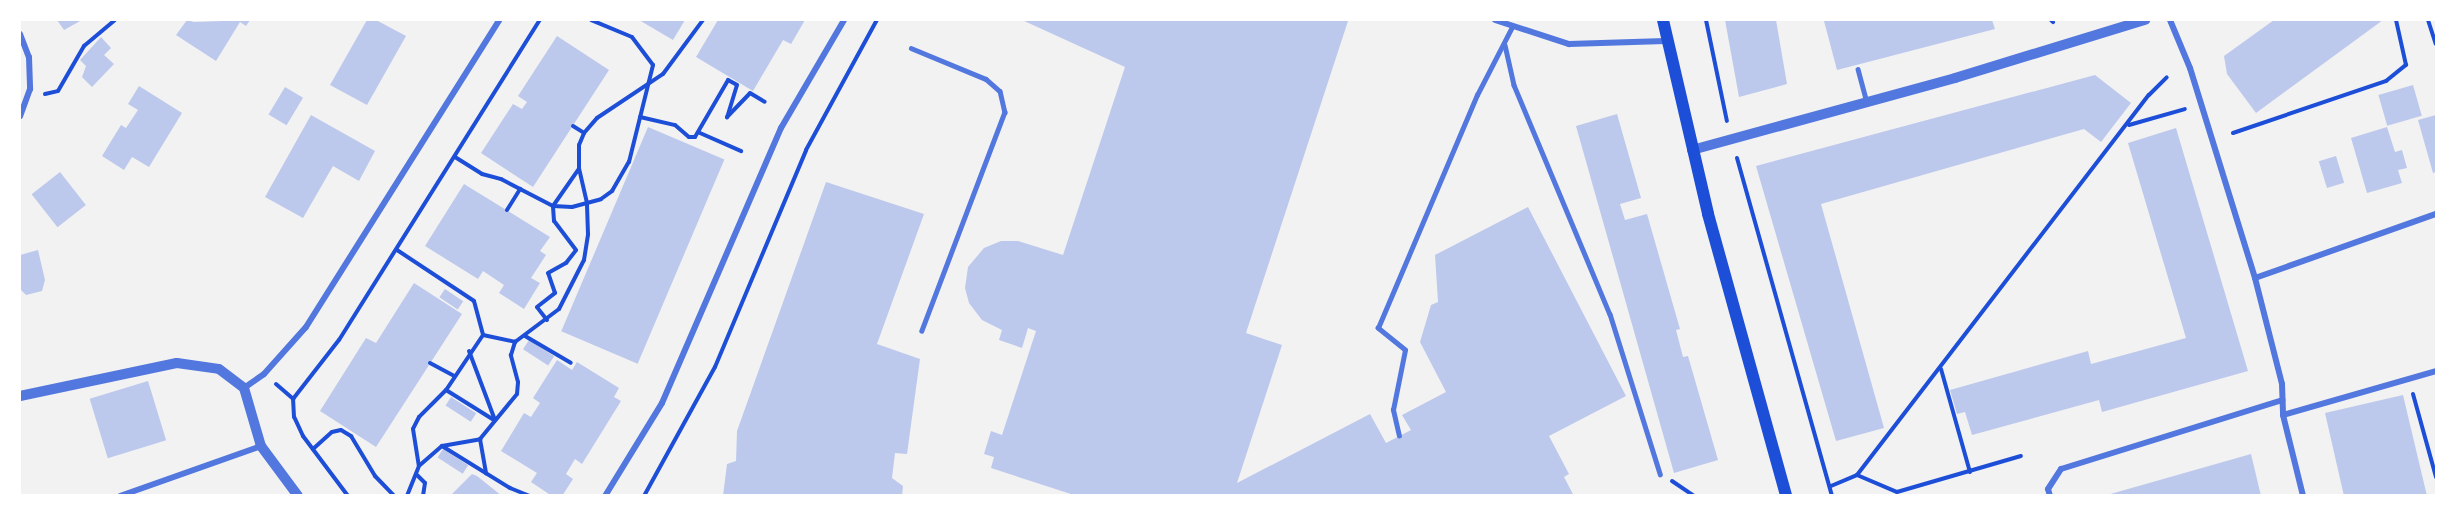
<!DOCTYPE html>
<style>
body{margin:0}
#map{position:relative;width:2456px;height:515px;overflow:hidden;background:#f2f2f2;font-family:"Space Grotesk",sans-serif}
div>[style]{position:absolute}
.building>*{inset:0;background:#bdc9ec;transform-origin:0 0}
.path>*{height:4px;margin:-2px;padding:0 2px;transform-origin:2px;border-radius:2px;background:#1d4ed8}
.service>*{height:4.5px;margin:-2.25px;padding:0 2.25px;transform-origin:2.25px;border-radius:2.25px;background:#5277de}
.minor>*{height:6px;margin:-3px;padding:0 3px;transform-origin:3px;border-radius:3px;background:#5277de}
.tertiary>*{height:10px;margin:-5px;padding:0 5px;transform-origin:5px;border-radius:5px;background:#5277de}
.secondary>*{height:12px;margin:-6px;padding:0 6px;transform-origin:6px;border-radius:6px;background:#1d4ed8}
span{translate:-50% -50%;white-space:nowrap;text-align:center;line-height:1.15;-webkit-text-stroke:4.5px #fff;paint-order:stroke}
.frame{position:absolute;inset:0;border:21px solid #fff;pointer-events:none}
</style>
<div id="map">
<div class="building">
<div style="clip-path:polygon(57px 20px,82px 20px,64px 30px)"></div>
<div style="clip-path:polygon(187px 20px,194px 22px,250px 20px,246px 26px,240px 22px,216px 61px,176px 35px)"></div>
<div style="clip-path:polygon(367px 20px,376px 20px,406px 36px,367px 105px,330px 85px)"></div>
<div style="clip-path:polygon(639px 20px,685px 20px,673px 40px)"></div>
<div style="clip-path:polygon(718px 20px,805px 20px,791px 44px,783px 40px,753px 91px,696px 57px)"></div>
<div style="clip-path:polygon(1022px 20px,1348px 21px,1246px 333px,1282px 345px,1237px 483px,1370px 414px,1386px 443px,1411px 430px,1402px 415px,1446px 392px,1420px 342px,1431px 305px,1438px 302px,1435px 255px,1528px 207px,1626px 396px,1549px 436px,1569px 474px,1564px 477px,1574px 496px,1077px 496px,991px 468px,994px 457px,984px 454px,991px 431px,1002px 435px,1036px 331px,1028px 328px,1022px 348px,999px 340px,1002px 330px,982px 320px,969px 303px,965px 288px,968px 267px,984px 248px,1001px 241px,1018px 241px,1063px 255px,1125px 67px)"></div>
<div style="clip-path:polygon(1725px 20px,1776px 20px,1787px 84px,1739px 97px)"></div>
<div style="clip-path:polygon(1992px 20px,1995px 29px,1837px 70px,1824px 21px)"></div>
<div style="clip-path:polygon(2274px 20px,2383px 20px,2256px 113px,2227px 74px,2224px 56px)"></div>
<div style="clip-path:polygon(557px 36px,609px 70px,533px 187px,481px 153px,513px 104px,522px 109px,527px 102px,518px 96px)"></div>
<div style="clip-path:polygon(101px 37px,111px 48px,104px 55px,114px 64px,92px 87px,82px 77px,86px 66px,80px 60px)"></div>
<div style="clip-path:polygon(2095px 75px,2131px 103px,2101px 142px,2084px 129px,1821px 204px,1884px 428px,1836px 441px,1756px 166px)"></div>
<div style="left:2413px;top:85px;width:32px;height:36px;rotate:74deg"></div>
<div style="clip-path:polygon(139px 86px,182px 113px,149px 167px,132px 157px,124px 170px,102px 156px,121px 125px,126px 128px,138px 110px,128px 104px)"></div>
<div style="left:285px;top:87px;width:21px;height:32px;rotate:31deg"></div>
<div style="clip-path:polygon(1617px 114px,1641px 198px,1620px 204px,1625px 220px,1647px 214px,1680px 329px,1676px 330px,1683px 357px,1688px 356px,1718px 460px,1674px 473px,1576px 126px)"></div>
<div style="clip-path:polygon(311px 115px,375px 151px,359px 181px,333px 166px,303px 218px,265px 197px)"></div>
<div style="clip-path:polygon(2436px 115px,2436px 172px,2433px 173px,2418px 120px)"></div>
<div style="left:648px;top:127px;width:83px;height:222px;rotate:23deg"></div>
<div style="clip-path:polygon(2387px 127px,2395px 152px,2402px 150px,2407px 168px,2398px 170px,2402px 183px,2367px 193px,2351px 138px)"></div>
<div style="clip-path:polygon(2176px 128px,2248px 371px,2102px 412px,2099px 400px,1972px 435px,1965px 412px,1957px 414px,1950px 390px,2088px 351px,2091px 364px,2186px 338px,2128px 143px)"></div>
<div style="left:2336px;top:156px;width:28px;height:18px;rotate:73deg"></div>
<div style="left:60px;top:172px;width:42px;height:36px;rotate:52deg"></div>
<div style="clip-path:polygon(826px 182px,924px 214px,877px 344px,920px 359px,907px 454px,895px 453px,892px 478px,903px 486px,902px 496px,723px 496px,727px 464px,736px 461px,737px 431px)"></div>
<div style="clip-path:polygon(464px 184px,550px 237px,540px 251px,546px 255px,531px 278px,540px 283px,524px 309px,499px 293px,504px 285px,483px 271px,478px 279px,425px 246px)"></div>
<div style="clip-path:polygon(38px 250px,45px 280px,42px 291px,26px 295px,20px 289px,20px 255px)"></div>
<div style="clip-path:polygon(414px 283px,462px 314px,376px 447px,320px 411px,366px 338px,376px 343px)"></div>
<div style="left:445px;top:289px;width:22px;height:10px;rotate:34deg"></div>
<div style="left:529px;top:340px;width:30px;height:11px;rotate:33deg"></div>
<div style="clip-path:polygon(557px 360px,572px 370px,577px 362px,619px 388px,614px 397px,621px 401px,582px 464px,575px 459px,566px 474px,573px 479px,562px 496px,552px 496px,531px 482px,537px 473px,501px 451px,524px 413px,531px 417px,540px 403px,533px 398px)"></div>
<div style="left:148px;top:381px;width:62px;height:61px;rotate:73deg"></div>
<div style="clip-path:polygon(2403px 395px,2427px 496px,2344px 496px,2325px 413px)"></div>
<div style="left:451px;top:397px;width:30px;height:10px;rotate:33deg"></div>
<div style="left:443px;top:449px;width:30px;height:10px;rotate:33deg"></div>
<div style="clip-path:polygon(2251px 454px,2261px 496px,2108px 496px,2107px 495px)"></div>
<div style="clip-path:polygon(472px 474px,477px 476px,502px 496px,450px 496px)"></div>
</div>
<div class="path">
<div style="left:1706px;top:20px;width:103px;rotate:78.3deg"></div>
<div style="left:2051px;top:20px;width:3px;rotate:45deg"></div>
<div style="left:2428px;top:20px;width:25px;rotate:72deg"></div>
<div style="left:45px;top:94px;width:13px;rotate:-13deg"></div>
<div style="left:58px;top:91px;width:52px;rotate:-60deg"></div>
<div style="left:84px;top:46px;width:40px;rotate:-40deg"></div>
<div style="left:640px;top:117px;width:36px;rotate:13deg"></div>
<div style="left:675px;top:125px;width:18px;rotate:41deg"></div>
<div style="left:689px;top:137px;width:6px"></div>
<div style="left:695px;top:137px;width:66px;rotate:-59.9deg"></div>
<div style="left:728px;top:80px;width:10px;rotate:29deg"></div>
<div style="left:737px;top:85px;width:34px;rotate:107deg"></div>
<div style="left:727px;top:117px;width:33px;rotate:-46deg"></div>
<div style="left:750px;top:93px;width:17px;rotate:31deg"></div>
<div style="left:2129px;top:125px;width:58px;rotate:-15.9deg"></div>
<div style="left:573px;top:126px;width:13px;rotate:32deg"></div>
<div style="left:700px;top:133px;width:45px;rotate:23.7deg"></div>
<div style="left:2233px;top:133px;width:162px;rotate:-18.8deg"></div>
<div style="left:2386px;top:81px;width:26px;rotate:-39deg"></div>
<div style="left:2406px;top:65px;width:46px;rotate:-102.5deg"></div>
<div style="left:455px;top:157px;width:32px;rotate:32deg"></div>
<div style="left:482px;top:174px;width:20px;rotate:15deg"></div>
<div style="left:501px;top:179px;width:59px;rotate:27.4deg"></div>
<div style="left:553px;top:206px;width:19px;rotate:3deg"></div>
<div style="left:572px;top:207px;width:30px;rotate:-15deg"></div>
<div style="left:601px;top:199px;width:14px;rotate:-36deg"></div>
<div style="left:612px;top:191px;width:34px;rotate:-60deg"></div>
<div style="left:629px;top:162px;width:100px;rotate:-76.1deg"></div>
<div style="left:653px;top:65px;width:35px;rotate:-127deg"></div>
<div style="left:632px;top:37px;width:44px;rotate:-157.5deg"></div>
<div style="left:1737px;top:158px;width:351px;rotate:74.3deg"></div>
<div style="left:507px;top:210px;width:25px;rotate:-58deg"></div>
<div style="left:397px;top:250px;width:92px;rotate:33.5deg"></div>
<div style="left:474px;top:301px;width:35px;rotate:75deg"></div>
<div style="left:483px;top:335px;width:66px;rotate:123.9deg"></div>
<div style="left:446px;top:390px;width:38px;rotate:135deg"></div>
<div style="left:419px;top:417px;width:13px;rotate:117deg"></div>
<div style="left:413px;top:429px;width:37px;rotate:81deg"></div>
<div style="left:419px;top:466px;width:32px;rotate:112deg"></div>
<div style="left:547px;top:320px;width:16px;rotate:-128deg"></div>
<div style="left:537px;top:307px;width:23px;rotate:-38deg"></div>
<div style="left:555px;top:293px;width:21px;rotate:-109deg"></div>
<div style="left:548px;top:273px;width:21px;rotate:-29deg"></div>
<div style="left:566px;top:263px;width:16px;rotate:-52deg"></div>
<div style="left:576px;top:250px;width:36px;rotate:-127deg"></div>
<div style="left:554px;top:221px;width:15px;rotate:-94deg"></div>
<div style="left:553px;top:206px;width:44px;rotate:-55.2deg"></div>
<div style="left:483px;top:335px;width:33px;rotate:12deg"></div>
<div style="left:515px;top:342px;width:55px;rotate:-36.9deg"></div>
<div style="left:559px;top:309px;width:55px;rotate:-63deg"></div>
<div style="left:584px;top:260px;width:26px;rotate:-81deg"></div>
<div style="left:588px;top:234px;width:31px;rotate:-92deg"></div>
<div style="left:587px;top:203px;width:35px;rotate:-103deg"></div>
<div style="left:579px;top:169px;width:24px;rotate:-90deg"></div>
<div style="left:579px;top:145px;width:13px;rotate:-67deg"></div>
<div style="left:584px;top:133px;width:20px;rotate:-49deg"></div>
<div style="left:597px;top:118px;width:79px;rotate:-33.7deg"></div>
<div style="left:663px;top:74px;width:67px;rotate:-53.5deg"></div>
<div style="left:525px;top:336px;width:53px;rotate:30.4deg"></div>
<div style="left:469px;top:351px;width:74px;rotate:69.4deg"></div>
<div style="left:430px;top:363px;width:27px;rotate:28deg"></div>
<div style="left:1941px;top:369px;width:107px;rotate:74.3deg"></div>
<div style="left:276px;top:384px;width:23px;rotate:41deg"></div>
<div style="left:446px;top:390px;width:57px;rotate:32deg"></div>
<div style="left:2413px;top:394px;width:86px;rotate:74.5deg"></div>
<div style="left:480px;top:439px;width:35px;rotate:80deg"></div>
<div style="left:442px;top:446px;width:80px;rotate:31.7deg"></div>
<div style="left:510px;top:488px;width:22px;rotate:22deg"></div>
<div style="left:313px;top:449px;width:25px;rotate:-42deg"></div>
<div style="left:332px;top:432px;width:9px;rotate:-13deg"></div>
<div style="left:341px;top:430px;width:12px;rotate:31deg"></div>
<div style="left:351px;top:436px;width:47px;rotate:59deg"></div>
<div style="left:375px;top:476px;width:28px;rotate:46deg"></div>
<div style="left:420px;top:465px;width:29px;rotate:-41deg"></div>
<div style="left:442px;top:446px;width:39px;rotate:-10deg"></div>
<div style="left:480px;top:439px;width:58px;rotate:-50.6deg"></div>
<div style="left:517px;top:394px;width:12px;rotate:-85deg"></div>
<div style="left:518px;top:382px;width:28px;rotate:-105deg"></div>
<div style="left:511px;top:355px;width:14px;rotate:-73deg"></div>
<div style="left:417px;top:475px;width:11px;rotate:45deg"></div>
<div style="left:425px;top:483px;width:13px;rotate:99deg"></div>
<div style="left:1857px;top:475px;width:43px;rotate:23deg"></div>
<div style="left:1897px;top:492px;width:129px;rotate:-16.2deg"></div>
<div style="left:1672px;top:481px;width:27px;rotate:34deg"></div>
<div style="left:1831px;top:486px;width:28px;rotate:-23deg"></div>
<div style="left:1857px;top:475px;width:479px;rotate:-52.5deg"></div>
<div style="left:2149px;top:95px;width:25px;rotate:-45deg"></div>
<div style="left:348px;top:496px;width:75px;rotate:-126.9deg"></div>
<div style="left:303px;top:436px;width:21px;rotate:-115deg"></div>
<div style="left:294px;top:417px;width:18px;rotate:-93deg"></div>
<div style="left:293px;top:399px;width:75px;rotate:-52.1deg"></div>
<div style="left:339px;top:340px;width:378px;rotate:-57.9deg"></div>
<div style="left:533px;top:496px;width:12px"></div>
<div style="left:644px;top:496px;width:147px;rotate:-61.2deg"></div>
<div style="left:715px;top:367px;width:235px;rotate:-67.2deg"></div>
<div style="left:806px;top:150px;width:148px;rotate:-61.4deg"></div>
</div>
<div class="service">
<div style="left:1505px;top:45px;width:41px;rotate:77.3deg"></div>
<div style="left:1514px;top:85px;width:248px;rotate:67.3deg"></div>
<div style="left:1610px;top:314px;width:168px;rotate:72.6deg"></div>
<div style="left:911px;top:48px;width:81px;rotate:22.5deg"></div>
<div style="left:986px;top:79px;width:18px;rotate:41deg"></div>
<div style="left:1000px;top:91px;width:22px;rotate:77deg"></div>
<div style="left:1005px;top:112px;width:234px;rotate:110.8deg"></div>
<div style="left:1858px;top:69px;width:34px;rotate:75deg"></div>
<div style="left:1399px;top:436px;width:27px;rotate:-103deg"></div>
<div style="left:1393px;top:410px;width:61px;rotate:-78.7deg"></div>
<div style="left:1405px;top:350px;width:35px;rotate:-141deg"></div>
<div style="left:1378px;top:328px;width:253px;rotate:-67deg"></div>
<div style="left:1477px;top:95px;width:76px;rotate:-62.8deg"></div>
</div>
<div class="minor">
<div style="left:1495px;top:20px;width:78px;rotate:18deg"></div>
<div style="left:1569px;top:44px;width:96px;rotate:-1.8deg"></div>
<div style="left:2170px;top:20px;width:52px;rotate:67.4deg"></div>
<div style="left:2190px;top:68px;width:220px;rotate:72.8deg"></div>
<div style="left:2255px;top:278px;width:109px;rotate:75.7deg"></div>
<div style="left:2282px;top:384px;width:31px;rotate:88deg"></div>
<div style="left:2283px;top:415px;width:83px;rotate:76.1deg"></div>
<div style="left:20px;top:34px;width:25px;rotate:69deg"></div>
<div style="left:29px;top:57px;width:32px;rotate:88deg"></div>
<div style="left:30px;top:89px;width:29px;rotate:110deg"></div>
<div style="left:2255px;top:278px;width:192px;rotate:-19.5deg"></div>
<div style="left:244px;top:388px;width:24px;rotate:-35deg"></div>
<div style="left:264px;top:374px;width:63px;rotate:-48.2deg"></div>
<div style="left:306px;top:327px;width:363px;rotate:-57.8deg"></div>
<div style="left:2283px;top:415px;width:159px;rotate:-16deg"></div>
<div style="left:120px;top:496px;width:150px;rotate:-19.5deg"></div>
<div style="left:605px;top:496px;width:109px;rotate:-58.5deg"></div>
<div style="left:662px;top:403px;width:300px;rotate:-66.6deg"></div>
<div style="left:781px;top:128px;width:125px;rotate:-59.7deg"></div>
<div style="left:2050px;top:496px;width:7px;rotate:-106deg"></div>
<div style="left:2048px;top:489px;width:24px;rotate:-57deg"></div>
<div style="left:2061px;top:469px;width:232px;rotate:-17.3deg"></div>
</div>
<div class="tertiary">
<div style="left:1692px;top:150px;width:273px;rotate:-15.3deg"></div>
<div style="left:1955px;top:78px;width:199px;rotate:-17deg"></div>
<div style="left:20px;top:396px;width:160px;rotate:-11.9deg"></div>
<div style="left:177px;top:363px;width:42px;rotate:8.1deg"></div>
<div style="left:219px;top:369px;width:31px;rotate:37deg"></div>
<div style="left:244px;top:388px;width:60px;rotate:73.7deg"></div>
<div style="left:261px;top:446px;width:62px;rotate:53.5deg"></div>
</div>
<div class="secondary">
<div style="left:1663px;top:20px;width:199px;rotate:76.9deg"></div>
<div style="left:1708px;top:214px;width:293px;rotate:74.5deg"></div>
</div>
<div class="frame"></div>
</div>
